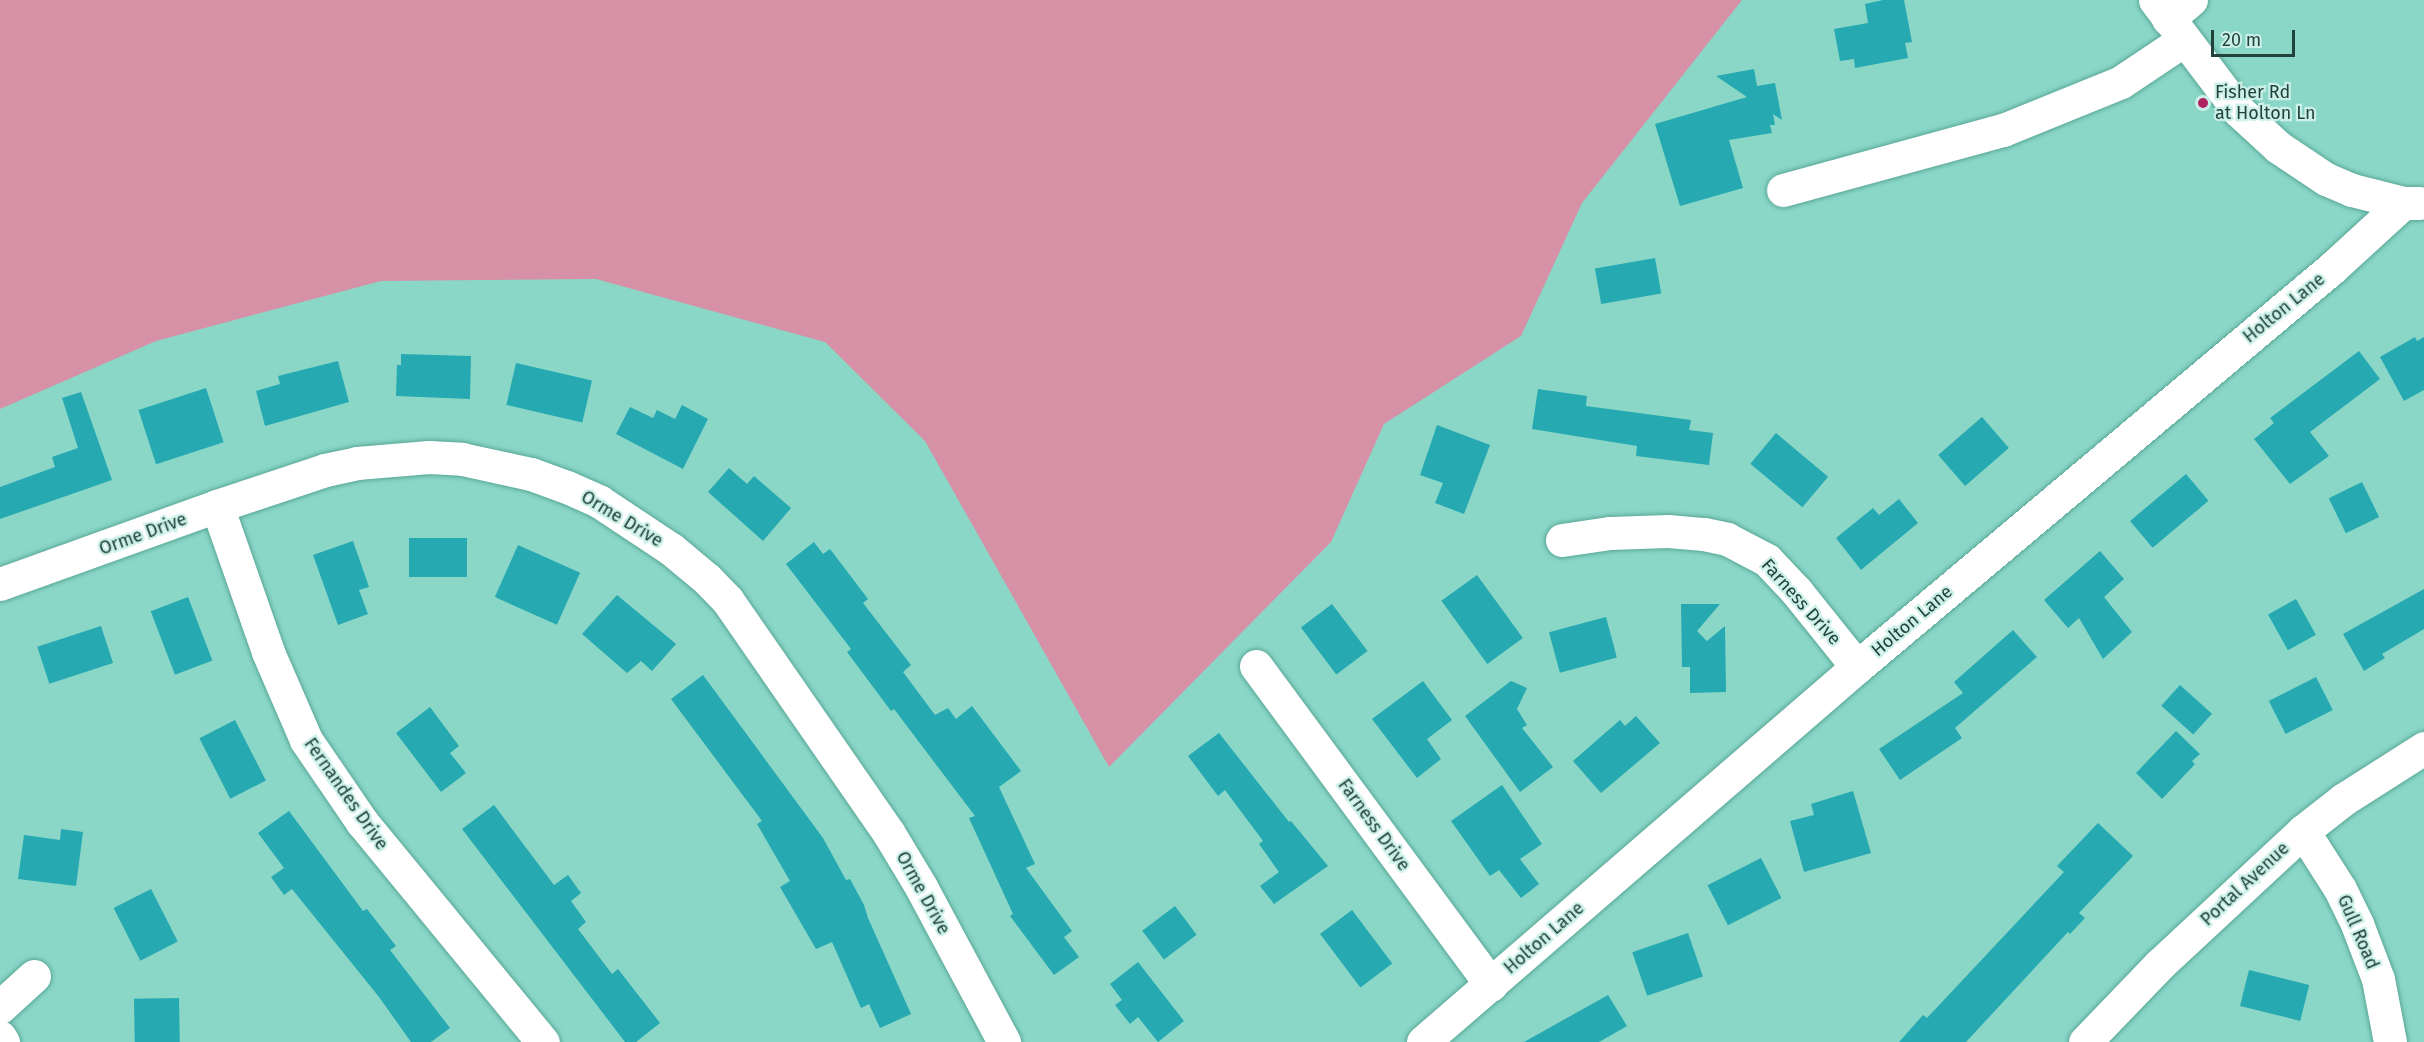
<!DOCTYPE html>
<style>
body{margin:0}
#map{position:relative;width:2424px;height:1042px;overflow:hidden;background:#8ad7c8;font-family:"Fira Sans",sans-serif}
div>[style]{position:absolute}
.green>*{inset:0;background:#d691a6}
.building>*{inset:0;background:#26a9b0;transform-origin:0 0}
.roads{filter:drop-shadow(0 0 2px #5aa798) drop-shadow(0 0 2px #5aa798)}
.minor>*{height:33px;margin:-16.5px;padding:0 16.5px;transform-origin:16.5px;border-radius:16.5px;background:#fff}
.dots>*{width:16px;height:16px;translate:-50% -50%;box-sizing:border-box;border:3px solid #cbf0e7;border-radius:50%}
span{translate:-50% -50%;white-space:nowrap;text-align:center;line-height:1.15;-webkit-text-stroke:4.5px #cbf0e7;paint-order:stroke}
.poi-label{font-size:18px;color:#22423c}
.left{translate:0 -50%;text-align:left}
.street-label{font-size:18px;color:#22423c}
.scale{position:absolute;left:2211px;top:30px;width:84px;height:27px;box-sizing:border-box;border:3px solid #22423c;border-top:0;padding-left:8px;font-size:18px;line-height:21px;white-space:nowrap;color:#22423c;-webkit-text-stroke:4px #cbf0e7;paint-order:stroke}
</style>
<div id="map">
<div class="green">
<div style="clip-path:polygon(0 0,1742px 0,1582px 203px,1521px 336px,1384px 424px,1331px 542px,1109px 767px,925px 441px,825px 342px,596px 279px,381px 281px,156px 341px,0 409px)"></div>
</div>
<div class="building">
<div style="clip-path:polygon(1883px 0,1904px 0,1912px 42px,1905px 43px,1908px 58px,1855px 68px,1854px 59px,1840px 61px,1834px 29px,1868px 23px,1865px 4px)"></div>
<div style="clip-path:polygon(1754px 69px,1757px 86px,1775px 83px,1782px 120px,1773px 114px,1775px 125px,1770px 125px,1772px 133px,1729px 140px,1743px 188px,1680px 206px,1655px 124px,1747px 97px,1716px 76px)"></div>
<div style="left:1655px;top:258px;width:36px;height:61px;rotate:80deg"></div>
<div style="clip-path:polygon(2415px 337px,2417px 341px,2424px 337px,2424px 390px,2404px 401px,2380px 357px)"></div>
<div style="clip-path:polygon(2359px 351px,2380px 379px,2310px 432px,2329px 456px,2290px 484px,2254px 439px,2274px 423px,2270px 418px)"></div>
<div style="clip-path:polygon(401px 354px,471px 356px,470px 399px,396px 396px,397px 365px,401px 365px)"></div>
<div style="clip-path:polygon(338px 361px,349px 402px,265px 426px,256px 391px,280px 384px,278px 376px)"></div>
<div style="left:516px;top:363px;width:78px;height:43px;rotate:13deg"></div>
<div style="left:206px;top:388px;width:57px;height:71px;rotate:72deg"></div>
<div style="clip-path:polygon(1538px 389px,1587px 396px,1586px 406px,1691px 420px,1689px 430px,1713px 433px,1709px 465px,1636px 456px,1637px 446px,1532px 429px)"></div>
<div style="clip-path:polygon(81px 392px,112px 480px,0 519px,0 487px,55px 467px,52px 457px,78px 448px,62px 398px)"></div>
<div style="clip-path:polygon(682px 405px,708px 419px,683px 469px,616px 434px,630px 407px,653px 418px,657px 410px,675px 419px)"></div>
<div style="left:1982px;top:417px;width:41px;height:58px;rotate:49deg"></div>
<div style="clip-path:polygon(1437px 425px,1490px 445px,1464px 514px,1435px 503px,1443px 483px,1420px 475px)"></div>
<div style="left:1776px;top:433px;width:68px;height:40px;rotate:40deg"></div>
<div style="clip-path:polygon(729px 468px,747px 484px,754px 476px,791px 508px,763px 541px,708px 492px)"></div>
<div style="left:2186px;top:474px;width:35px;height:73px;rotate:50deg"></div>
<div style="left:2362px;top:482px;width:39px;height:37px;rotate:64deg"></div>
<div style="clip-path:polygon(1899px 499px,1918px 523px,1861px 570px,1836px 538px,1873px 508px,1879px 515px)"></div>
<div style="left:409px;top:538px;width:58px;height:39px"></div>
<div style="clip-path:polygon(353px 541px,369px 587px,359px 590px,368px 614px,338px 625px,313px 555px)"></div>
<div style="clip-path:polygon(814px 542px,823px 554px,830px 549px,868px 599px,863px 603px,911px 665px,903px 672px,935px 715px,948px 708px,956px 719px,972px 706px,1021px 771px,999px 787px,1035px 864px,1026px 868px,1072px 931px,1064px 937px,1079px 957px,1054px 975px,1010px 916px,1013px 914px,969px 818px,975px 816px,894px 709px,891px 711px,847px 652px,851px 649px,786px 564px)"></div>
<div style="left:518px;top:545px;width:68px;height:57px;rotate:24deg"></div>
<div style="clip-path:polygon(2100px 551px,2124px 579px,2104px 597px,2132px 632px,2103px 659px,2079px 618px,2068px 628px,2044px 600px)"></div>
<div style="left:1477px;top:575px;width:78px;height:44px;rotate:54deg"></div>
<div style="clip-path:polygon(2424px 589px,2424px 629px,2382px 654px,2385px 658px,2364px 671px,2343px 634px)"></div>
<div style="clip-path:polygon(617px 595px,676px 644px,652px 671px,641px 661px,627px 673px,582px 634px)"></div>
<div style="left:188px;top:597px;width:68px;height:40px;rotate:69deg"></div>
<div style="left:2296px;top:599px;width:41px;height:32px;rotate:61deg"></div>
<div style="left:1332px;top:604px;width:59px;height:39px;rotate:53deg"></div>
<div style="clip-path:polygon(1681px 604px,1720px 604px,1697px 631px,1707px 641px,1725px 626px,1726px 692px,1690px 693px,1690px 667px,1682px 667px)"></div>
<div style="left:1606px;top:617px;width:42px;height:59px;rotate:75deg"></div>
<div style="left:101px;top:626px;width:39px;height:67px;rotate:72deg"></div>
<div style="clip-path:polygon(2013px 630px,2037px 657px,1955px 728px,1962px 738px,1900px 780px,1879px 749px,1963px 693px,1954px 682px)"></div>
<div style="clip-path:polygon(703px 675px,823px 838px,846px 880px,850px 879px,864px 905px,868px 918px,911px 1014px,880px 1028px,869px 1004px,861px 1008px,832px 942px,816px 949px,780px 887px,790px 881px,757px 824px,762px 821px,671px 699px)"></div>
<div style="left:2316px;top:677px;width:37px;height:53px;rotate:63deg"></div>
<div style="clip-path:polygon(1423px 681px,1452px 720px,1427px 739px,1441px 759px,1417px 778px,1372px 719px)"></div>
<div style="clip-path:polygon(1511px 681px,1527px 688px,1517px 709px,1527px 725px,1522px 728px,1553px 767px,1520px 792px,1465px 716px)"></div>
<div style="left:2180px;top:685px;width:43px;height:28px;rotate:42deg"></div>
<div style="clip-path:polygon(430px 707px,459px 746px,450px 753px,466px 773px,441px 792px,396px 733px)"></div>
<div style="clip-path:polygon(1636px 716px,1660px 743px,1601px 793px,1573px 761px,1620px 720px,1625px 726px)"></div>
<div style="left:235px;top:720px;width:68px;height:40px;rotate:63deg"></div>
<div style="clip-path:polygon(2176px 731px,2200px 754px,2192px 761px,2195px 764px,2162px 799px,2136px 773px)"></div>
<div style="clip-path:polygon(1219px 733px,1289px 822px,1291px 821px,1328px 866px,1274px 904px,1260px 886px,1279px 872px,1259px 844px,1263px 841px,1225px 790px,1218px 796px,1188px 756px)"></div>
<div style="clip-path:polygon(1502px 785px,1542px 844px,1520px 859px,1539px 884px,1521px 898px,1499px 870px,1490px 876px,1451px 821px)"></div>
<div style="clip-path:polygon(1853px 791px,1871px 853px,1804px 872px,1790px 821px,1814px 815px,1811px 804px)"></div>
<div style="clip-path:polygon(494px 805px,554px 885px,568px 875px,581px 893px,571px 901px,586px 922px,578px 929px,612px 974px,618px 969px,660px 1023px,636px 1042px,625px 1042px,462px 829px)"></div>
<div style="clip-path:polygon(289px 811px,363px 911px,367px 909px,396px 946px,390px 950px,450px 1028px,431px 1042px,411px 1042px,379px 997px,292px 889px,284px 895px,271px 877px,284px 868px,258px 833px)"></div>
<div style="clip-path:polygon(2098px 823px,2133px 856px,2079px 913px,2085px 918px,2070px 934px,2068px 932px,1966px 1042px,1899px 1042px,1923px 1015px,1927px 1018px,2064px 872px,2057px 866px)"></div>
<div style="clip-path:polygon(61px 829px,83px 832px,76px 886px,18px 879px,24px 835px,60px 840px)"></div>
<div style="left:1761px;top:858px;width:45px;height:60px;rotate:63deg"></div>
<div style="left:151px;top:889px;width:59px;height:42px;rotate:63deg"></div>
<div style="left:1175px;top:906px;width:36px;height:41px;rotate:53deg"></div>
<div style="left:1352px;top:910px;width:67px;height:40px;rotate:53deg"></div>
<div style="left:1688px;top:933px;width:46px;height:59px;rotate:71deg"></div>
<div style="clip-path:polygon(1138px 962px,1184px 1021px,1158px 1042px,1138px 1017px,1130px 1024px,1115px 1005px,1122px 1000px,1110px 984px)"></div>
<div style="left:2249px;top:970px;width:62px;height:37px;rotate:14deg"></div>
<div style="clip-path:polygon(1608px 995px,1627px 1026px,1599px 1042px,1524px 1042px)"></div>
<div style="left:179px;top:998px;width:44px;height:45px;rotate:89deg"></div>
</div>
<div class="roads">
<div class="minor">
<div style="left:2155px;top:0;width:139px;rotate:52.9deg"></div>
<div style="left:2239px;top:111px;width:53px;rotate:42.7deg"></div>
<div style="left:2278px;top:147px;width:58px;rotate:33.7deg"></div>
<div style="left:2326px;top:179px;width:28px;rotate:23deg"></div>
<div style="left:2352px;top:190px;width:53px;rotate:14.3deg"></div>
<div style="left:2403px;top:203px;width:16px"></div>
<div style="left:2168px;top:19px;width:30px;rotate:-40deg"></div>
<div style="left:1783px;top:190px;width:228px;rotate:-15.3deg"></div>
<div style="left:2003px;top:130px;width:127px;rotate:-22.1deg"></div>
<div style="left:2121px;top:82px;width:76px;rotate:-33.7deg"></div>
<div style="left:217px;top:506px;width:155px;rotate:70.7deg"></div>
<div style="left:268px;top:652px;width:96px;rotate:66.6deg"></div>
<div style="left:306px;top:740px;width:99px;rotate:55.7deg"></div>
<div style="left:362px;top:822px;width:285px;rotate:50.6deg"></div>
<div style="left:1562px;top:540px;width:49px;rotate:-8.3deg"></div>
<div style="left:1610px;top:533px;width:58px;rotate:-2deg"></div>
<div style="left:1668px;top:531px;width:36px;rotate:5deg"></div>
<div style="left:1704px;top:534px;width:24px;rotate:12deg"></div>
<div style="left:1727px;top:539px;width:45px;rotate:27.7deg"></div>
<div style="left:1767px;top:560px;width:44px;rotate:46.8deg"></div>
<div style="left:1797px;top:592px;width:96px;rotate:51.3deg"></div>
<div style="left:0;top:584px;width:231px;rotate:-19.8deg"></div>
<div style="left:217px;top:506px;width:114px;rotate:-18.4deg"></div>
<div style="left:325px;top:470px;width:33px;rotate:-12deg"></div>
<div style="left:357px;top:463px;width:72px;rotate:-4.8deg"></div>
<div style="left:429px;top:457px;width:33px;rotate:3deg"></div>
<div style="left:462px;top:459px;width:71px;rotate:12.3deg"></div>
<div style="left:531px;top:474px;width:38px;rotate:20deg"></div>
<div style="left:567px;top:487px;width:36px;rotate:24deg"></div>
<div style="left:600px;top:502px;width:85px;rotate:33.5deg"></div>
<div style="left:671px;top:549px;width:47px;rotate:39.8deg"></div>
<div style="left:707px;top:579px;width:30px;rotate:46deg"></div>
<div style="left:728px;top:601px;width:281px;rotate:55.3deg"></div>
<div style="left:888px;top:832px;width:64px;rotate:59deg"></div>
<div style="left:921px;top:887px;width:176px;rotate:61.8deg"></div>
<div style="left:1256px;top:666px;width:396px;rotate:53.6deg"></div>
<div style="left:2303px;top:831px;width:69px;rotate:57.5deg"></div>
<div style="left:2340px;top:889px;width:39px;rotate:64deg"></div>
<div style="left:2357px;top:924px;width:59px;rotate:69.1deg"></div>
<div style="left:2378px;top:979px;width:64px;rotate:79.2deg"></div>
<div style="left:0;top:1007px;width:46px;rotate:-42.4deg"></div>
<div style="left:0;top:1037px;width:6px;rotate:59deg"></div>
<div style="left:1423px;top:1042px;width:574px;rotate:-40.83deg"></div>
<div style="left:1857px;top:667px;width:620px;rotate:-40.03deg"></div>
<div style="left:2332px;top:268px;width:96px;rotate:-42.5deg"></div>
<div style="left:2085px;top:1042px;width:107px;rotate:-46.1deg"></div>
<div style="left:2159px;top:965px;width:197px;rotate:-42.9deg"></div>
<div style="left:2303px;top:831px;width:52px;rotate:-38deg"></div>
<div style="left:2344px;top:799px;width:95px;rotate:-32.5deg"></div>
</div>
</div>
<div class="dots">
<div style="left:2203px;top:103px;background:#af2360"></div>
</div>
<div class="poi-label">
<span class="left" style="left:2215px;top:103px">Fisher Rd<br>at Holton Ln</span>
</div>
<div class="street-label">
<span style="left:2284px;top:308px;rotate:-39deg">Holton Lane</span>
<span style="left:622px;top:519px;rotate:31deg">Orme Drive</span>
<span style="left:143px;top:534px;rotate:-20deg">Orme Drive</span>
<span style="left:1801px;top:602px;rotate:48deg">Farness Drive</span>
<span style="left:1912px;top:621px;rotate:-40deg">Holton Lane</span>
<span style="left:346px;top:794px;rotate:55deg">Fernandes Drive</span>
<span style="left:1374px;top:825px;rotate:54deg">Farness Drive</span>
<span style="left:2245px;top:884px;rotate:-43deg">Portal Avenue</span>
<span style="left:923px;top:893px;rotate:61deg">Orme Drive</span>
<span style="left:2358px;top:932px;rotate:67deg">Gull Road</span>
<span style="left:1544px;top:938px;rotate:-41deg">Holton Lane</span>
</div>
<div class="scale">20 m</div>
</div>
